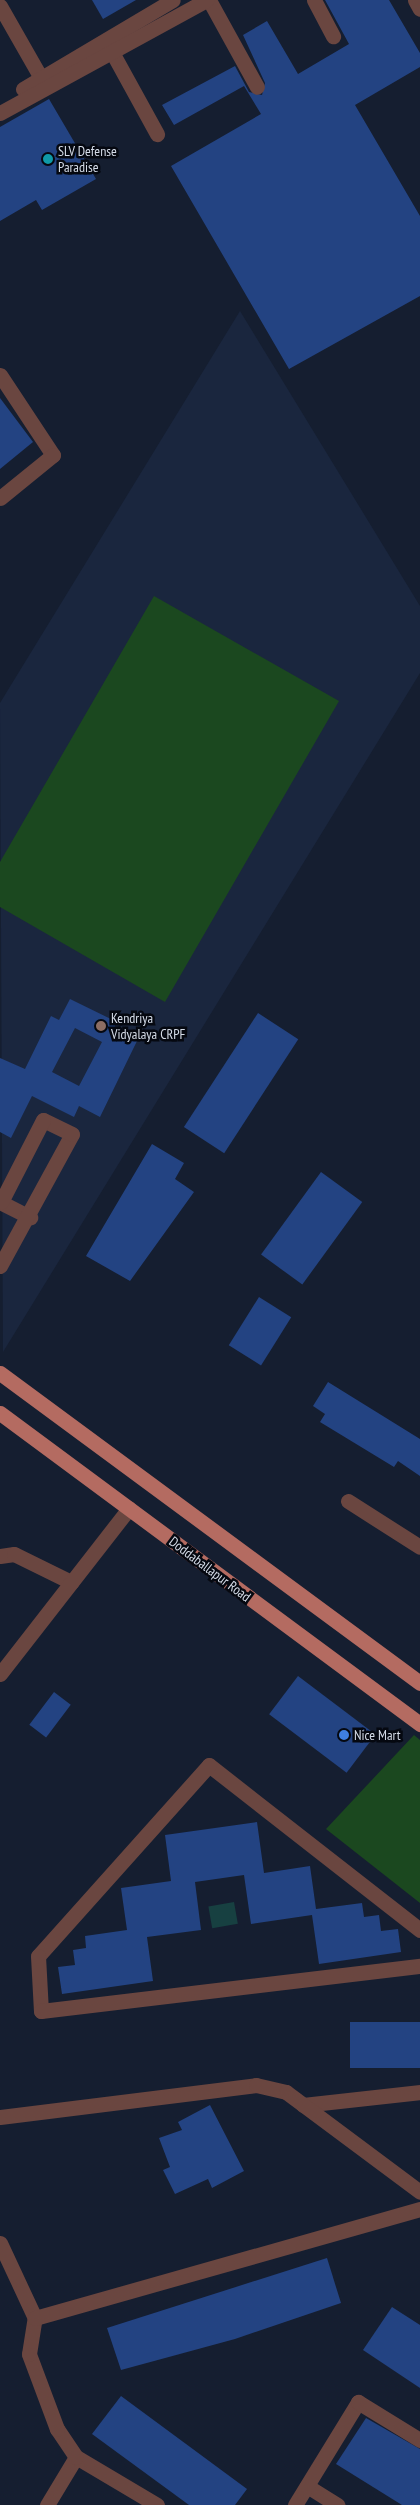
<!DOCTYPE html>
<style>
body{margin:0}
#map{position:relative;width:420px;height:2505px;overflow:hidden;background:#151e30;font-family:"PT Sans Narrow",sans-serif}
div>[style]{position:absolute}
.built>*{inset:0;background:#1a263e}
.green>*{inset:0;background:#1b481f}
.water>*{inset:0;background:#174041;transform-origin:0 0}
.building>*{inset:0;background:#234382;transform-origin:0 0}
.minor>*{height:15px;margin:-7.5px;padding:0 7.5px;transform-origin:7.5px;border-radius:7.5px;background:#6a4640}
.major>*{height:15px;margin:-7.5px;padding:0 7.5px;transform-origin:7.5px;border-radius:7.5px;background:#b46b61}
.dots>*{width:14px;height:14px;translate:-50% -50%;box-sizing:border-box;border:2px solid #050810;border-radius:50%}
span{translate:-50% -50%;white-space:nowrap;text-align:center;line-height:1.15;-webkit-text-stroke:5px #050810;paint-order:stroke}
.poi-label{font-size:14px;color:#d5dce8}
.left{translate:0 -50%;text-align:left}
.street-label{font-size:14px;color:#d5dce8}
</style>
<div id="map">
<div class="built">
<div style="clip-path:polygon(240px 311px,420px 606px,420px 673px,3px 1352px,0 703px)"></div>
</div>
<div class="green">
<div style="clip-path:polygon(154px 596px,339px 701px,165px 1002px,0 907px,0 862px)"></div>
<div style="clip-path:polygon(414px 1735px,420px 1740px,420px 1903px,326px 1829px)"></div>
</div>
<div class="water">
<div style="left:234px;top:1902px;width:22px;height:26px;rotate:80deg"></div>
</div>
<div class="building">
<div style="clip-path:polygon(92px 0,136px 0,103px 19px)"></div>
<div style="clip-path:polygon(325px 0,389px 0,420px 53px,420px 67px,355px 105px,420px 216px,420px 296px,289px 369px,171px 166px,261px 114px,244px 86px,174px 125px,162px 105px,235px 66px,249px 92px,262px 95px,265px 83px,243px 35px,267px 21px,298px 74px,349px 44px)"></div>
<div style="clip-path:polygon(49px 99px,96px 179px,42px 210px,36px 200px,0 221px,0 127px)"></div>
<div style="clip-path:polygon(0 398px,33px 442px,0 469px)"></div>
<div style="clip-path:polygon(evenodd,70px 999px,117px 1022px,113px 1029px,137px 1041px,100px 1117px,79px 1106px,74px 1117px,32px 1096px,11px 1138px,0 1132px,0 1058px,25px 1069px,51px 1016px,59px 1020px,70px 999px,75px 1028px,102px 1042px,79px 1086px,52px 1072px,75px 1028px)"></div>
<div style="left:258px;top:1013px;width:48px;height:136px;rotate:33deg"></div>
<div style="clip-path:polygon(152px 1144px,184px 1163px,175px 1179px,194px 1192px,130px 1281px,86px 1256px)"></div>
<div style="left:321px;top:1172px;width:51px;height:102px;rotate:36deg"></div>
<div style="left:259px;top:1297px;width:38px;height:57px;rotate:32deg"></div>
<div style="clip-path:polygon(328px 1382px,420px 1439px,420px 1476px,398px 1461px,394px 1467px,320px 1422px,325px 1414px,313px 1406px)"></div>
<div style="left:298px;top:1676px;width:97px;height:48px;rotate:37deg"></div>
<div style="left:54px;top:1692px;width:21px;height:41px;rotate:37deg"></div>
<div style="clip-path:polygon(257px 1822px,264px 1873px,310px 1866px,316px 1909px,362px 1903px,364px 1917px,379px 1915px,381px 1931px,398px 1929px,401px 1952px,319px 1964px,312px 1915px,251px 1924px,244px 1875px,195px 1882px,201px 1930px,147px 1937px,153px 1981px,62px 1994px,58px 1967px,75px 1965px,73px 1950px,86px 1948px,85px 1936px,127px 1930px,121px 1888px,171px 1881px,165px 1835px)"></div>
<div style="left:420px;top:2022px;width:46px;height:70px;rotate:90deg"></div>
<div style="clip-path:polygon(210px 2105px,244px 2171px,212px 2188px,208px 2179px,175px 2194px,163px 2170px,170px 2167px,159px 2138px,182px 2130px,178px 2122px)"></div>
<div style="clip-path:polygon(327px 2258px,341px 2303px,235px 2339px,121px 2370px,107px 2328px)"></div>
<div style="clip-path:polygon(392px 2307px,420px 2325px,420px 2388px,363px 2350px)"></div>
<div style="clip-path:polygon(121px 2396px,247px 2489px,235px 2505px,189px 2505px,92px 2434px)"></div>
<div style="clip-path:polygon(366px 2418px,420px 2449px,420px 2505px,402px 2505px,336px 2464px)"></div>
</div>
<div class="minor">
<div style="left:209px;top:0;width:99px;rotate:61.1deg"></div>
<div style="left:314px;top:0;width:41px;rotate:62.2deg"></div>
<div style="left:415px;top:0;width:10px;rotate:61deg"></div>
<div style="left:0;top:6px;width:83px;rotate:60.3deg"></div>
<div style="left:107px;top:43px;width:104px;rotate:61.2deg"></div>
<div style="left:23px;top:89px;width:174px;rotate:-30.7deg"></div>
<div style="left:0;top:113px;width:235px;rotate:-28.7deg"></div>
<div style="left:0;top:375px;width:96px;rotate:56.5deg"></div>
<div style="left:53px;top:455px;width:68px;rotate:140.9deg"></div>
<div style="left:0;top:1202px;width:34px;rotate:27deg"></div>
<div style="left:0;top:1266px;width:150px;rotate:-61.4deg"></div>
<div style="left:72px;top:1134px;width:32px;rotate:-154deg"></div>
<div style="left:43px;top:1120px;width:92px;rotate:117.1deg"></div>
<div style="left:348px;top:1501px;width:85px;rotate:32.6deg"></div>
<div style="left:0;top:1556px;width:14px;rotate:-8deg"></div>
<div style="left:14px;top:1554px;width:64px;rotate:26.2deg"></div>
<div style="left:0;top:1674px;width:210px;rotate:-52.1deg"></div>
<div style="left:420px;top:1930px;width:268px;rotate:-142deg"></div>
<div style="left:209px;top:1765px;width:256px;rotate:131.8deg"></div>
<div style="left:38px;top:1956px;width:55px;rotate:86.9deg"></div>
<div style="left:41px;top:2011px;width:382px;rotate:-6.8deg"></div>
<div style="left:303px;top:2105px;width:118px;rotate:-6.3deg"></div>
<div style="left:0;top:2117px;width:258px;rotate:-7.1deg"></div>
<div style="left:256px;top:2085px;width:31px;rotate:13deg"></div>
<div style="left:286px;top:2092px;width:167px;rotate:36.7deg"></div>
<div style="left:0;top:2243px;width:83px;rotate:65deg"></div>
<div style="left:307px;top:2486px;width:36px;rotate:32deg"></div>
<div style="left:47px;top:2505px;width:56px;rotate:-58.9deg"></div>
<div style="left:157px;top:2505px;width:94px;rotate:-149.3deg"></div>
<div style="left:76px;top:2457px;width:34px;rotate:-124deg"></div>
<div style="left:57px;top:2429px;width:80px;rotate:-110.5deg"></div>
<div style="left:29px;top:2354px;width:36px;rotate:-81deg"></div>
<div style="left:35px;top:2318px;width:400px;rotate:-15.8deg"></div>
<div style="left:295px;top:2505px;width:121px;rotate:-58.5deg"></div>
<div style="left:358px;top:2402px;width:73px;rotate:31.5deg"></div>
</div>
<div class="major">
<div style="left:0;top:1373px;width:522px;rotate:36.43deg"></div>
<div style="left:0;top:1413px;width:523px;rotate:36.52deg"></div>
</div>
<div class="dots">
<div style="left:48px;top:159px;background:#0f9aa8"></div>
<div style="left:101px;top:1026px;background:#8d6e63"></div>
<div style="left:344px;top:1735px;background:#3f7fe0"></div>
</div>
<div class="poi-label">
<span class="left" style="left:58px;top:159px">SLV Defense<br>Paradise</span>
<span class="left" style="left:111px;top:1026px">Kendriya<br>Vidyalaya CRPF</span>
<span class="left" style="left:354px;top:1735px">Nice Mart</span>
</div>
<div class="street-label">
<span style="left:210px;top:1569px;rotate:37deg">Doddaballapur Road</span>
</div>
</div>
